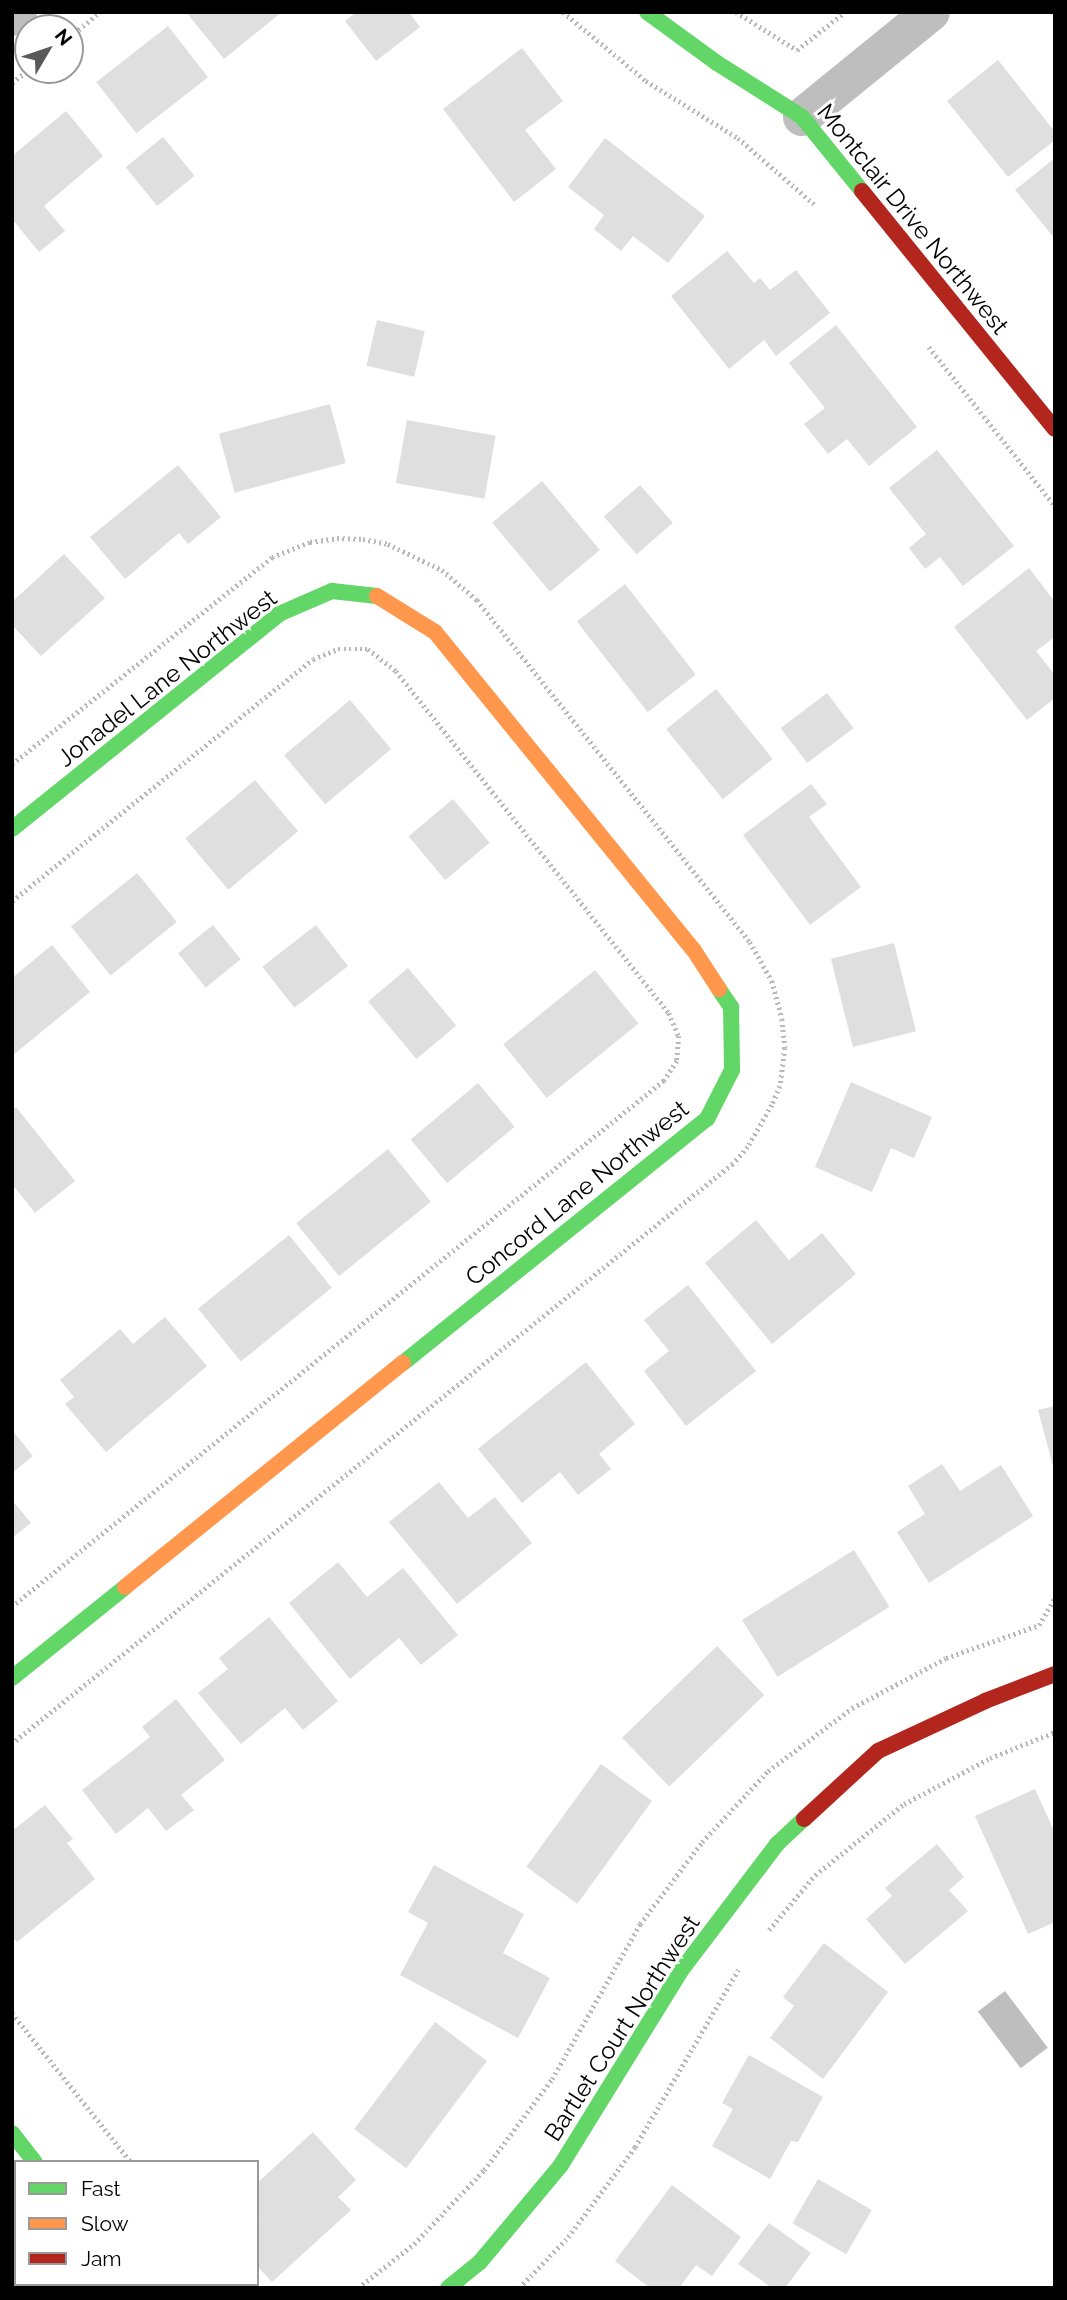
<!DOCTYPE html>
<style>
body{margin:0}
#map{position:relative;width:1067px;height:2300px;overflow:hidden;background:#fff;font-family:Raleway,sans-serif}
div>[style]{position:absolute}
.water>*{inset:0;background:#bebebe;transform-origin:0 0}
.building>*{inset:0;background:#dfdfdf;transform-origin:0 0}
.path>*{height:4.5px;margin-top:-2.25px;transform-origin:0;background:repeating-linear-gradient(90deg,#b9b9b9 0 2px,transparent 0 5.5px)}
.street>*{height:38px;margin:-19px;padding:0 19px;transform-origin:19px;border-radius:19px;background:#bebebe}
.fast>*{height:16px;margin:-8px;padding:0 8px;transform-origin:8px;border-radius:8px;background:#63d668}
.slow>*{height:16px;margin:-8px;padding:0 8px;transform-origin:8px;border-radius:8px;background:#ff974d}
.jam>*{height:16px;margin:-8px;padding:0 8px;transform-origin:8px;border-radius:8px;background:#b3261e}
span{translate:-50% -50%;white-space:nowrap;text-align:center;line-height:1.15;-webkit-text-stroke:6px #fff;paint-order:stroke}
.street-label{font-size:24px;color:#000}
.frame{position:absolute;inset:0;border:14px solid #000;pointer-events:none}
.legend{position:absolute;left:14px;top:2160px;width:245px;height:126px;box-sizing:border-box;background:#fff;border:2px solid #999;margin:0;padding:9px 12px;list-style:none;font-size:21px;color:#000}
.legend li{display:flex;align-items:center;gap:14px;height:35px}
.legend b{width:35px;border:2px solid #999}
.north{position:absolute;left:14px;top:14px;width:70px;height:70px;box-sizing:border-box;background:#fff;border:2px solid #999;border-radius:50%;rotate:51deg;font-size:19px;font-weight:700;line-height:28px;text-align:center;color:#000}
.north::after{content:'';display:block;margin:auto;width:24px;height:32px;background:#595959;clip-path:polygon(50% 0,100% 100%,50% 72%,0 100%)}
</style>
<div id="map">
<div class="water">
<div style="left:1005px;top:1991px;width:71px;height:34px;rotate:53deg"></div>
</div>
<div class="building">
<div style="clip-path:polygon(186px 12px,282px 12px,224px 59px)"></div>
<div style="clip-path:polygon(357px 12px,409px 12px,420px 27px,376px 61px,345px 21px)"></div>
<div style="left:168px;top:26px;width:65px;height:91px;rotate:52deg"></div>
<div style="clip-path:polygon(522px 48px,563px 101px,525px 130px,556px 169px,514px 202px,443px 109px)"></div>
<div style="clip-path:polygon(998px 60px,1055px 132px,1055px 140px,1008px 177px,947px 101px)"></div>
<div style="clip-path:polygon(66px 111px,103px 156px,44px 206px,65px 231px,39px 252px,12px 219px,12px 156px)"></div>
<div style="left:163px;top:137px;width:50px;height:48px;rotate:51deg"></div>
<div style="clip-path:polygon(605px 138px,705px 216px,668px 263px,633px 236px,621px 251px,594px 229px,604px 215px,568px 187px)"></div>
<div style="clip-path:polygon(1055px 158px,1055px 239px,1015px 190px)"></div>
<div style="clip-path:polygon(727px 251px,754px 283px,760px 278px,770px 290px,796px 270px,830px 313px,776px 356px,764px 340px,729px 369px,671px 296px)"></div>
<div style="left:377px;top:320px;width:49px;height:47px;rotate:13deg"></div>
<div style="clip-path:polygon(836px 325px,917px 427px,869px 466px,847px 439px,828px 454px,804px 424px,825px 408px,789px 363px)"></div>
<div style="left:330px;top:404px;width:61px;height:115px;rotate:75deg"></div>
<div style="left:407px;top:420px;width:90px;height:64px;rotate:10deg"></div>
<div style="clip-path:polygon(937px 450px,1014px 546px,963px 586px,940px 557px,925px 569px,909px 548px,926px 534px,889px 488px)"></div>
<div style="clip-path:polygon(178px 465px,221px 517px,188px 544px,179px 533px,125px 579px,90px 537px)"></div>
<div style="left:542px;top:481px;width:90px;height:65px;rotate:50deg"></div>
<div style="left:640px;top:485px;width:50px;height:48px;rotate:49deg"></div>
<div style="clip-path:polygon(64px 554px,105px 598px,41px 656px,12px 625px,12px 602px)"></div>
<div style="clip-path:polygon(1029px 568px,1055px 602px,1055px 637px,1036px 651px,1055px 675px,1055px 698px,1027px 720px,954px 627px)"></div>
<div style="left:625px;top:584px;width:115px;height:61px;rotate:52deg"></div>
<div style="left:716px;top:689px;width:90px;height:64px;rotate:51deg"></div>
<div style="left:827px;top:693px;width:44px;height:58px;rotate:53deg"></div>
<div style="left:350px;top:700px;width:64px;height:86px;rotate:50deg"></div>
<div style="left:255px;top:780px;width:67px;height:91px;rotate:50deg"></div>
<div style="clip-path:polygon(811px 784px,827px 804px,809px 817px,861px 887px,810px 925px,743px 835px)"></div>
<div style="left:453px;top:799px;width:57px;height:58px;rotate:50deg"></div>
<div style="left:137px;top:873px;width:63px;height:85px;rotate:51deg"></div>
<div style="left:213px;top:925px;width:44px;height:45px;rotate:51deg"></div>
<div style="left:316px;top:925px;width:52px;height:68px;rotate:52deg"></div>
<div style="left:894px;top:943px;width:91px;height:65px;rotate:76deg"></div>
<div style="clip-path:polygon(52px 945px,90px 992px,12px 1056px,12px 978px)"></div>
<div style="left:408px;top:968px;width:75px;height:52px;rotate:50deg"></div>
<div style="left:595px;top:970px;width:69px;height:118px;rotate:51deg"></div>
<div style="clip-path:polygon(851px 1082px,932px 1117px,914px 1158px,891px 1148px,872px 1192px,815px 1167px)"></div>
<div style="left:478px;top:1083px;width:57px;height:88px;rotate:50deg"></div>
<div style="clip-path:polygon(16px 1107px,75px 1181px,35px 1213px,12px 1184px,12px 1110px)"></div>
<div style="left:388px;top:1149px;width:68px;height:118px;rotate:51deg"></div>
<div style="clip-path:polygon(756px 1220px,789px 1260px,822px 1233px,856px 1274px,772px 1344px,705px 1263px)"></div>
<div style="left:289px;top:1235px;width:68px;height:117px;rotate:51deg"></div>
<div style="clip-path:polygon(688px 1285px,756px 1371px,686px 1426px,644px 1371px,669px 1351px,644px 1320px)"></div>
<div style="clip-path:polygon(165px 1317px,207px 1366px,106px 1452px,65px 1404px,74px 1397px,60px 1380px,120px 1329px,133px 1344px)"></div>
<div style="clip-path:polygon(586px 1362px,635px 1424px,599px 1454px,611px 1469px,578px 1495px,560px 1472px,522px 1503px,478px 1449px)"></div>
<div style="clip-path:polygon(1055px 1406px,1055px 1470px,1054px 1470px,1038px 1410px)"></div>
<div style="clip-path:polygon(12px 1430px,33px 1456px,12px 1473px)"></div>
<div style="clip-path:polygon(942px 1464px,960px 1491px,1001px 1465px,1033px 1516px,929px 1583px,897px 1532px,925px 1514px,908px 1486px)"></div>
<div style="clip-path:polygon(439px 1482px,468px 1518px,495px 1497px,532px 1543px,457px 1604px,389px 1522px)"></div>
<div style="clip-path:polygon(12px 1500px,31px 1523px,12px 1538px)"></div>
<div style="left:854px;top:1550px;width:67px;height:132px;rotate:58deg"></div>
<div style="clip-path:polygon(338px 1562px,367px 1597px,403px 1568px,458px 1635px,421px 1665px,399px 1638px,350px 1679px,289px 1603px)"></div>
<div style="clip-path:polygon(269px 1617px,338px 1701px,303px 1730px,285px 1708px,241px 1744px,198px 1693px,228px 1669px,219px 1658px)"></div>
<div style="left:717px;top:1646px;width:68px;height:132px;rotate:46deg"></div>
<div style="clip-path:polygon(176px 1699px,225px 1760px,181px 1795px,194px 1810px,166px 1831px,148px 1808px,116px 1834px,82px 1790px,150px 1737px,142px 1727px)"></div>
<div style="left:601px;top:1764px;width:63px;height:127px;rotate:36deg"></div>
<div style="clip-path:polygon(1035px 1789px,1055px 1833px,1055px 1922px,1028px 1934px,975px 1816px)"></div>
<div style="clip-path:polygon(45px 1805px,73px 1839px,67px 1843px,95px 1879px,17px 1942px,12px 1936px,12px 1831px)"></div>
<div style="clip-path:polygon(937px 1844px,964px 1877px,949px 1890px,968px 1911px,905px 1964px,866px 1919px,892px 1896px,885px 1888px)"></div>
<div style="clip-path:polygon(434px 1865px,524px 1914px,503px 1953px,550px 1978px,518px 2038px,400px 1975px,428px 1923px,408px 1912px)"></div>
<div style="clip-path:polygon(824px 1943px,888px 1992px,823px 2079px,770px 2038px,794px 2006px,783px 1997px)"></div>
<div style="left:435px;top:2022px;width:65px;height:134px;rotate:37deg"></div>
<div style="clip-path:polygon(749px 2055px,823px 2097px,798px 2142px,791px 2141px,770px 2179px,712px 2146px,733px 2109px,722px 2103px)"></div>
<div style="clip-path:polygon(313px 2132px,356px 2180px,338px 2197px,351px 2210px,272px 2282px,257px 2266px,257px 2223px,260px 2220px,257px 2217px,257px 2183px)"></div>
<div style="left:818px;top:2179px;width:62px;height:51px;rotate:30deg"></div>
<div style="clip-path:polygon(672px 2185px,741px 2237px,712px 2276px,696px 2265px,679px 2288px,650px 2288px,615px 2261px)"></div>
<div style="clip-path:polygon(769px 2223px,811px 2253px,785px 2288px,772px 2288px,738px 2264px)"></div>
</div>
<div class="path">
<div style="left:563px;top:12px;width:108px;rotate:39.7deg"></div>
<div style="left:646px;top:81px;width:108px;rotate:31.8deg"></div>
<div style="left:738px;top:138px;width:101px;rotate:41deg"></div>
<div style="left:736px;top:12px;width:72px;rotate:31.9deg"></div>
<div style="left:797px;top:50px;width:61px;rotate:-38.4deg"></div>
<div style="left:70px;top:37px;width:39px;rotate:-40deg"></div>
<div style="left:12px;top:83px;width:21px;rotate:-39deg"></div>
<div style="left:929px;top:347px;width:203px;rotate:51.6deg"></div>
<div style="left:12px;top:764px;width:332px;rotate:-38.5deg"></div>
<div style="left:272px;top:557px;width:41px;rotate:-21.5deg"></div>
<div style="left:310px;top:542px;width:27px;rotate:-8deg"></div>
<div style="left:337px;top:538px;width:26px;rotate:2deg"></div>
<div style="left:363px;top:539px;width:25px;rotate:11deg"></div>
<div style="left:388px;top:544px;width:60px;rotate:25.7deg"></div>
<div style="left:442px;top:570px;width:46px;rotate:40.6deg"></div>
<div style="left:477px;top:600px;width:438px;rotate:51.4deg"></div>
<div style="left:750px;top:942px;width:45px;rotate:60.6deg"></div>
<div style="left:772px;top:981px;width:39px;rotate:75deg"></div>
<div style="left:782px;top:1019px;width:29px;rotate:84deg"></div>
<div style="left:785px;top:1048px;width:38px;rotate:97deg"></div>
<div style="left:780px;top:1086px;width:21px;rotate:113deg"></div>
<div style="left:772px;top:1105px;width:48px;rotate:119.7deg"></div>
<div style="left:748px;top:1147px;width:23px;rotate:131deg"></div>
<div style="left:733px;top:1164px;width:925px;rotate:141.19deg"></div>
<div style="left:12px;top:901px;width:386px;rotate:-38.8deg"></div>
<div style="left:313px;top:659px;width:27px;rotate:-22deg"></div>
<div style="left:338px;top:649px;width:30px"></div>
<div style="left:368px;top:649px;width:36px;rotate:38deg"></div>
<div style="left:396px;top:671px;width:438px;rotate:51.4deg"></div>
<div style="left:669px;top:1013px;width:25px;rotate:67deg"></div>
<div style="left:679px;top:1036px;width:25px;rotate:95deg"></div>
<div style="left:677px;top:1061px;width:24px;rotate:123deg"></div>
<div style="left:664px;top:1081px;width:838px;rotate:141.11deg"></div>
<div style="left:769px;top:1930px;width:72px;rotate:-50.1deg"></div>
<div style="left:815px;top:1875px;width:114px;rotate:-38.6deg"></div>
<div style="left:904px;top:1804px;width:98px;rotate:-28.1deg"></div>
<div style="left:990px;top:1758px;width:70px;rotate:-21.8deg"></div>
<div style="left:12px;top:2013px;width:191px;rotate:51.4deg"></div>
<div style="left:229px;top:2284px;width:5px;rotate:53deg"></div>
<div style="left:358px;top:2288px;width:71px;rotate:-38.2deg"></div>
<div style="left:414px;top:2244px;width:102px;rotate:-46.6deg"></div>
<div style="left:484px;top:2170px;width:114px;rotate:-53.2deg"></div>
<div style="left:552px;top:2079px;width:178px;rotate:-60.4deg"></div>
<div style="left:640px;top:1924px;width:103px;rotate:-52.9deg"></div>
<div style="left:702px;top:1842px;width:97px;rotate:-47.1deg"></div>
<div style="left:768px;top:1771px;width:105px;rotate:-36.9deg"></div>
<div style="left:852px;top:1708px;width:106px;rotate:-28deg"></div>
<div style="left:946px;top:1658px;width:99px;rotate:-19.5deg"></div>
<div style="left:1039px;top:1625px;width:32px;rotate:-60deg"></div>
<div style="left:519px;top:2288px;width:71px;rotate:-46.1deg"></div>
<div style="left:568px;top:2237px;width:112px;rotate:-53.3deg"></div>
<div style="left:635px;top:2147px;width:205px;rotate:-59.8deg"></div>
</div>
<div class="street">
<div style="left:12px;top:17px;width:8px;rotate:-40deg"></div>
<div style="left:802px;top:117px;width:166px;rotate:-39.1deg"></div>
</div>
<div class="fast">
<div style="left:647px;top:12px;width:87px;rotate:36.1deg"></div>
<div style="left:717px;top:63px;width:101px;rotate:32.4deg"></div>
<div style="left:802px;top:117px;width:95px;rotate:51deg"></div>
<div style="left:12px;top:829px;width:343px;rotate:-38.8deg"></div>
<div style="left:279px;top:614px;width:58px;rotate:-23.5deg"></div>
<div style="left:332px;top:591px;width:45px;rotate:6.3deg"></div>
<div style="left:403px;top:1363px;width:390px;rotate:-38.8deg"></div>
<div style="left:707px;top:1119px;width:55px;rotate:-63deg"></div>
<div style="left:732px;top:1070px;width:63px;rotate:-90.9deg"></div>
<div style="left:731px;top:1007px;width:22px;rotate:-124deg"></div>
<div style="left:12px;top:1678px;width:145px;rotate:-38.8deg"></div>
<div style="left:12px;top:2133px;width:37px;rotate:52deg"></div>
<div style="left:448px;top:2288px;width:41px;rotate:-39.1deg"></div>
<div style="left:480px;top:2262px;width:126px;rotate:-50.1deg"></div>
<div style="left:561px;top:2165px;width:227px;rotate:-58.3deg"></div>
<div style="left:680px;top:1972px;width:161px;rotate:-52.8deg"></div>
<div style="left:777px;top:1844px;width:37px;rotate:-43deg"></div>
</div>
<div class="slow">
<div style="left:377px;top:596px;width:68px;rotate:31.8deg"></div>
<div style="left:435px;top:632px;width:409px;rotate:50.9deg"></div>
<div style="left:693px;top:949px;width:48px;rotate:57deg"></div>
<div style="left:125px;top:1587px;width:357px;rotate:-38.9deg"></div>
<div style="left:132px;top:2284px;width:5px;rotate:53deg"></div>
</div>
<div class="jam">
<div style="left:862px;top:191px;width:306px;rotate:51deg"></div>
<div style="left:804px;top:1819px;width:100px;rotate:-42.6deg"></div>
<div style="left:878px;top:1751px;width:118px;rotate:-25deg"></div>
<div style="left:985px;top:1701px;width:75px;rotate:-21.1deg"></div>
</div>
<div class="street-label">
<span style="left:913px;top:219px;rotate:51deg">Montclair Drive Northwest</span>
<span style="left:167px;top:678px;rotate:-38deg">Jonadel Lane Northwest</span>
<span style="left:577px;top:1193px;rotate:-39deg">Concord Lane Northwest</span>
<span style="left:622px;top:2028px;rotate:-57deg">Bartlet Court Northwest</span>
</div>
<div class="frame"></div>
<ul class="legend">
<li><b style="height:9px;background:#63d668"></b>Fast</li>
<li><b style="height:9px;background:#ff974d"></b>Slow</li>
<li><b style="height:9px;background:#b3261e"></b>Jam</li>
</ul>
<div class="north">N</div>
</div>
